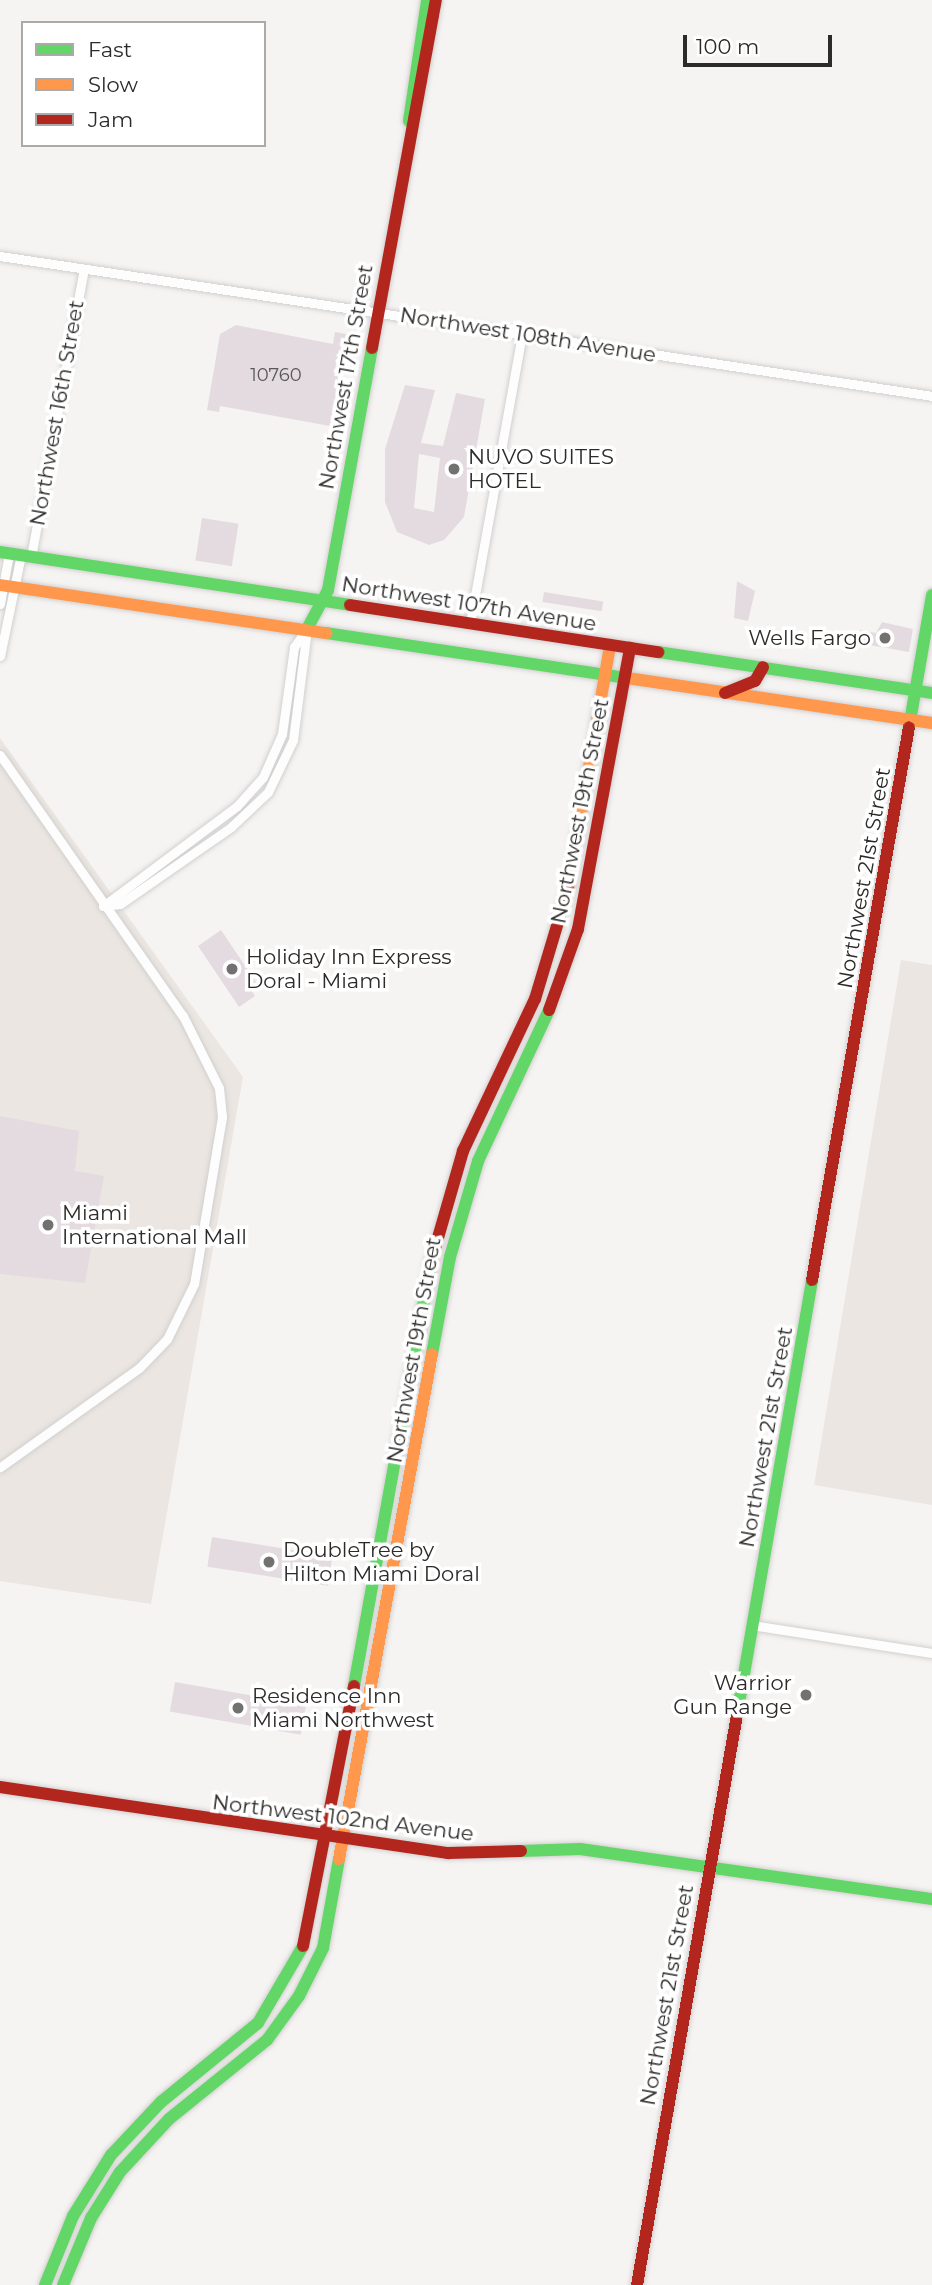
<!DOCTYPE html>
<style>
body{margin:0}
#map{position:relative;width:932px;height:2285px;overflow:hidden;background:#f6f4f3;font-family:Montserrat,sans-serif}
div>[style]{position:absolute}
.built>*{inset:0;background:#ebe6e1}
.building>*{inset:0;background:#e4dbe0;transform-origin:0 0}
.roads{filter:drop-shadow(0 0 2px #d1d0cf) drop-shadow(0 0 2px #d1d0cf)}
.street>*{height:9px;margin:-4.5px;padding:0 4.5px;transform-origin:4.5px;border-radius:4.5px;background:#fefdfd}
.fast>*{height:12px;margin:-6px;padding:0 6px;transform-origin:6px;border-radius:6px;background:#63d668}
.slow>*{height:12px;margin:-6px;padding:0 6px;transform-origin:6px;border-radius:6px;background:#ff974d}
.jam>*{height:12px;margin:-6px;padding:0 6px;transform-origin:6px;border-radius:6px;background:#b3261e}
.dots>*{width:19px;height:19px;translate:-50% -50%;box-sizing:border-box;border:4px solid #fff;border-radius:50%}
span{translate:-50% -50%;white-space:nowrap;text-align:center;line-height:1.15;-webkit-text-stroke:7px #fff;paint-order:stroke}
.number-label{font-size:18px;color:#5a5758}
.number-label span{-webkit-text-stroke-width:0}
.street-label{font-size:21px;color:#2c2b2a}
.poi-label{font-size:21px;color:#2c2b2a}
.left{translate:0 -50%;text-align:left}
.right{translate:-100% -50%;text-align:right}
.legend{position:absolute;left:21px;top:21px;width:245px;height:126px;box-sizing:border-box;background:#fff;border:2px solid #abaaaa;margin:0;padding:9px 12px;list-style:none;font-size:21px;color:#2c2b2a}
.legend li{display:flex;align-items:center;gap:14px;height:35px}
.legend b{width:35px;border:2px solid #abaaaa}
.scale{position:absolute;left:683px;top:35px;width:149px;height:32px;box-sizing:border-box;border:4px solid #2c2b2a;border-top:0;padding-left:9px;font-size:21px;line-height:24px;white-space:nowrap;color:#2c2b2a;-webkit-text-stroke:5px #fff;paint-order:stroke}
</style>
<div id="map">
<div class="built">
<div style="clip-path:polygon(0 738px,243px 1077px,151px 1604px,0 1581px)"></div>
<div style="clip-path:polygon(901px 960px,932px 965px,932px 1505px,814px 1485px)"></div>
</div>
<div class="building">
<div style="clip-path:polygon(236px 325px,333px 344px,335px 332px,346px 334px,330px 426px,220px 406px,219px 412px,207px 410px,220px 334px)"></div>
<div style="clip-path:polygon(evenodd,405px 385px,435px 390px,421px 443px,443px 446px,456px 393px,485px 399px,464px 517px,444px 540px,429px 545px,397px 532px,385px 502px,385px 449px,405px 385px,419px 454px,440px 458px,434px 512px,414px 508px,419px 454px)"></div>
<div style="left:202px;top:518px;width:37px;height:43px;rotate:9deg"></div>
<div style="clip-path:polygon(737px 581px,755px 591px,748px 621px,734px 618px)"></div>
<div style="left:544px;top:592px;width:60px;height:10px;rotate:9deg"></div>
<div style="clip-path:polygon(882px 622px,913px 629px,909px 652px,858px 643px,860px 630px,876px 633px)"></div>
<div style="clip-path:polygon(221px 930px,256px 982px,249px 986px,255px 996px,239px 1007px,198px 946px)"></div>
<div style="clip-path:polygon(0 1116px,79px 1131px,75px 1171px,104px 1176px,85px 1283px,0 1274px)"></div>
<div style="left:212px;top:1537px;width:122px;height:30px;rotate:9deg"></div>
<div style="left:175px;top:1682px;width:133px;height:30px;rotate:10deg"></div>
</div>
<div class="roads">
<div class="street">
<div style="left:0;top:256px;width:942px;rotate:8.54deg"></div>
<div style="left:31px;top:557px;width:293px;rotate:-79.6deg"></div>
<div style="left:0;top:604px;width:52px;rotate:-80deg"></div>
<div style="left:470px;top:623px;width:294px;rotate:-79.8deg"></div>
<div style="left:0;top:656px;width:103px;rotate:-78.3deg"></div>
<div style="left:0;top:755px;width:319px;rotate:55deg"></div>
<div style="left:183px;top:1016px;width:80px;rotate:63.4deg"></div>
<div style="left:219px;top:1088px;width:29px;rotate:84deg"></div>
<div style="left:222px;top:1117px;width:169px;rotate:99.5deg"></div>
<div style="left:194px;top:1284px;width:61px;rotate:116.1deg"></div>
<div style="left:167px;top:1339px;width:40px;rotate:134deg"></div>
<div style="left:139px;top:1368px;width:171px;rotate:144.5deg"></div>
<div style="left:103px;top:906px;width:17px;rotate:-7deg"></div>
<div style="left:120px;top:904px;width:135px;rotate:-34.7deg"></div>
<div style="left:231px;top:827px;width:51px;rotate:-43.4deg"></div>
<div style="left:268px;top:792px;width:58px;rotate:-64.3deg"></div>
<div style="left:293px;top:740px;width:112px;rotate:-82.8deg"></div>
<div style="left:103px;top:906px;width:167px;rotate:-36.7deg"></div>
<div style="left:237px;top:806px;width:39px;rotate:-48deg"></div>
<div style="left:263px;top:777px;width:47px;rotate:-66.2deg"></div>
<div style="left:282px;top:734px;width:88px;rotate:-82.1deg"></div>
<div style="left:294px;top:647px;width:22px;rotate:-54deg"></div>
<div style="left:751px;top:1625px;width:183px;rotate:8.8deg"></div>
</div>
<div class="fast">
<div style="left:409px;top:121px;width:122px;rotate:-81.5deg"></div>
<div style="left:0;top:552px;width:354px;rotate:8.6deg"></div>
<div style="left:307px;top:629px;width:44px;rotate:-61.7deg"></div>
<div style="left:328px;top:590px;width:246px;rotate:-79.7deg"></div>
<div style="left:326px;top:633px;width:304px;rotate:8.5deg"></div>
<div style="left:658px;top:652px;width:277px;rotate:8.5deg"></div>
<div style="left:909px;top:727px;width:134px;rotate:-80.1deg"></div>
<div style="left:432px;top:1354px;width:99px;rotate:-79.5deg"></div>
<div style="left:450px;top:1257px;width:100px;rotate:-73.7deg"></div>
<div style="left:478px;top:1161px;width:167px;rotate:-64.8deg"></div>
<div style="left:354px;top:1686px;width:431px;rotate:-79.7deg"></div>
<div style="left:738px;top:1709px;width:435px;rotate:-80.2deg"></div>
<div style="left:521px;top:1851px;width:59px;rotate:-1.9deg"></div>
<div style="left:580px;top:1849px;width:356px;rotate:8.1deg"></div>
<div style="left:45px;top:2285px;width:74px;rotate:-67.9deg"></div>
<div style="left:73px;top:2216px;width:72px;rotate:-58.1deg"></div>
<div style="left:111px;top:2155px;width:73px;rotate:-46.7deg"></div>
<div style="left:161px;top:2102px;width:125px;rotate:-39.2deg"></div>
<div style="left:258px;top:2023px;width:89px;rotate:-59.7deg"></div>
<div style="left:63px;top:2285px;width:73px;rotate:-67.3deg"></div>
<div style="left:91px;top:2218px;width:54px;rotate:-57.8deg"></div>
<div style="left:120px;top:2172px;width:72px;rotate:-47.2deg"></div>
<div style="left:169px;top:2119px;width:126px;rotate:-38.9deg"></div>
<div style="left:267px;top:2040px;width:54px;rotate:-54deg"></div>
<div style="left:299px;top:1996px;width:54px;rotate:-63.4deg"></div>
<div style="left:323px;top:1948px;width:90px;rotate:-79.8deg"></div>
</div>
<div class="slow">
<div style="left:0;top:585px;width:330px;rotate:8.4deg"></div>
<div style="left:627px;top:678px;width:308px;rotate:8.4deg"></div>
<div style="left:568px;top:889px;width:248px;rotate:-80.2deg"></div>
<div style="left:339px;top:1859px;width:513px;rotate:-79.57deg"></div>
</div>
<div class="jam">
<div style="left:372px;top:348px;width:354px;rotate:-79.6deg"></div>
<div style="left:350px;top:605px;width:312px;rotate:8.7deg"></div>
<div style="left:725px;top:693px;width:32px;rotate:-22deg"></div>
<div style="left:755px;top:681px;width:16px;rotate:-60deg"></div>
<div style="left:549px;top:1010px;width:86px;rotate:-70.3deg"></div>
<div style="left:578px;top:929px;width:286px;rotate:-79.5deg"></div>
<div style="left:431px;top:1262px;width:116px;rotate:-73.9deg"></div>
<div style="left:463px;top:1151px;width:168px;rotate:-64.7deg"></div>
<div style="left:535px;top:999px;width:115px;rotate:-73.3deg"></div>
<div style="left:812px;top:1280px;width:561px;rotate:-80.05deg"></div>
<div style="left:0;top:1787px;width:453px;rotate:8.4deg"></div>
<div style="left:448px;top:1853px;width:73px;rotate:-1.6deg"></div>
<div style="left:303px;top:1946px;width:265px;rotate:-78.9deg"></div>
<div style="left:637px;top:2285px;width:585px;rotate:-80.05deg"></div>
</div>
</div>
<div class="dots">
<div style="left:454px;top:469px;background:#737170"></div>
<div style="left:885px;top:638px;background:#737170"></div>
<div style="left:232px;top:969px;background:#737170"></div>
<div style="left:48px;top:1225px;background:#737170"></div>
<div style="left:269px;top:1562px;background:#737170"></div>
<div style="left:806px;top:1695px;background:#737170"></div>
<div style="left:238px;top:1708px;background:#737170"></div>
</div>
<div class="number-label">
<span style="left:276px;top:375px">10760</span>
</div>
<div class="street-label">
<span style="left:528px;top:335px;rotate:9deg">Northwest 108th Avenue</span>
<span style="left:346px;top:377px;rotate:-80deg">Northwest 17th Street</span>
<span style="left:57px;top:413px;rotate:-80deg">Northwest 16th Street</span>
<span style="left:469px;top:604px;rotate:9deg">Northwest 107th Avenue</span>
<span style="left:580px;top:811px;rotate:-79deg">Northwest 19th Street</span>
<span style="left:864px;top:878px;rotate:-80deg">Northwest 21st Street</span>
<span style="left:414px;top:1350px;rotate:-80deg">Northwest 19th Street</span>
<span style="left:766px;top:1437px;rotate:-80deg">Northwest 21st Street</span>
<span style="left:343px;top:1818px;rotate:7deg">Northwest 102nd Avenue</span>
<span style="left:667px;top:1995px;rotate:-80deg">Northwest 21st Street</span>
</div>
<div class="poi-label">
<span class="left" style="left:468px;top:469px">NUVO SUITES<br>HOTEL</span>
<span class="right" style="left:871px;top:638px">Wells Fargo</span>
<span class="left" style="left:246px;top:969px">Holiday Inn Express<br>Doral - Miami</span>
<span class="left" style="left:62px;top:1225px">Miami<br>International Mall</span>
<span class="left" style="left:283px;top:1562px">DoubleTree by<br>Hilton Miami Doral</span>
<span class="right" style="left:792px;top:1695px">Warrior<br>Gun Range</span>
<span class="left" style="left:252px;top:1708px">Residence Inn<br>Miami Northwest</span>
</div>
<ul class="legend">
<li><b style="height:9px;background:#63d668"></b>Fast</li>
<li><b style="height:9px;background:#ff974d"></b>Slow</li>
<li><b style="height:9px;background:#b3261e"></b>Jam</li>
</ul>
<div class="scale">100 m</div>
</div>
